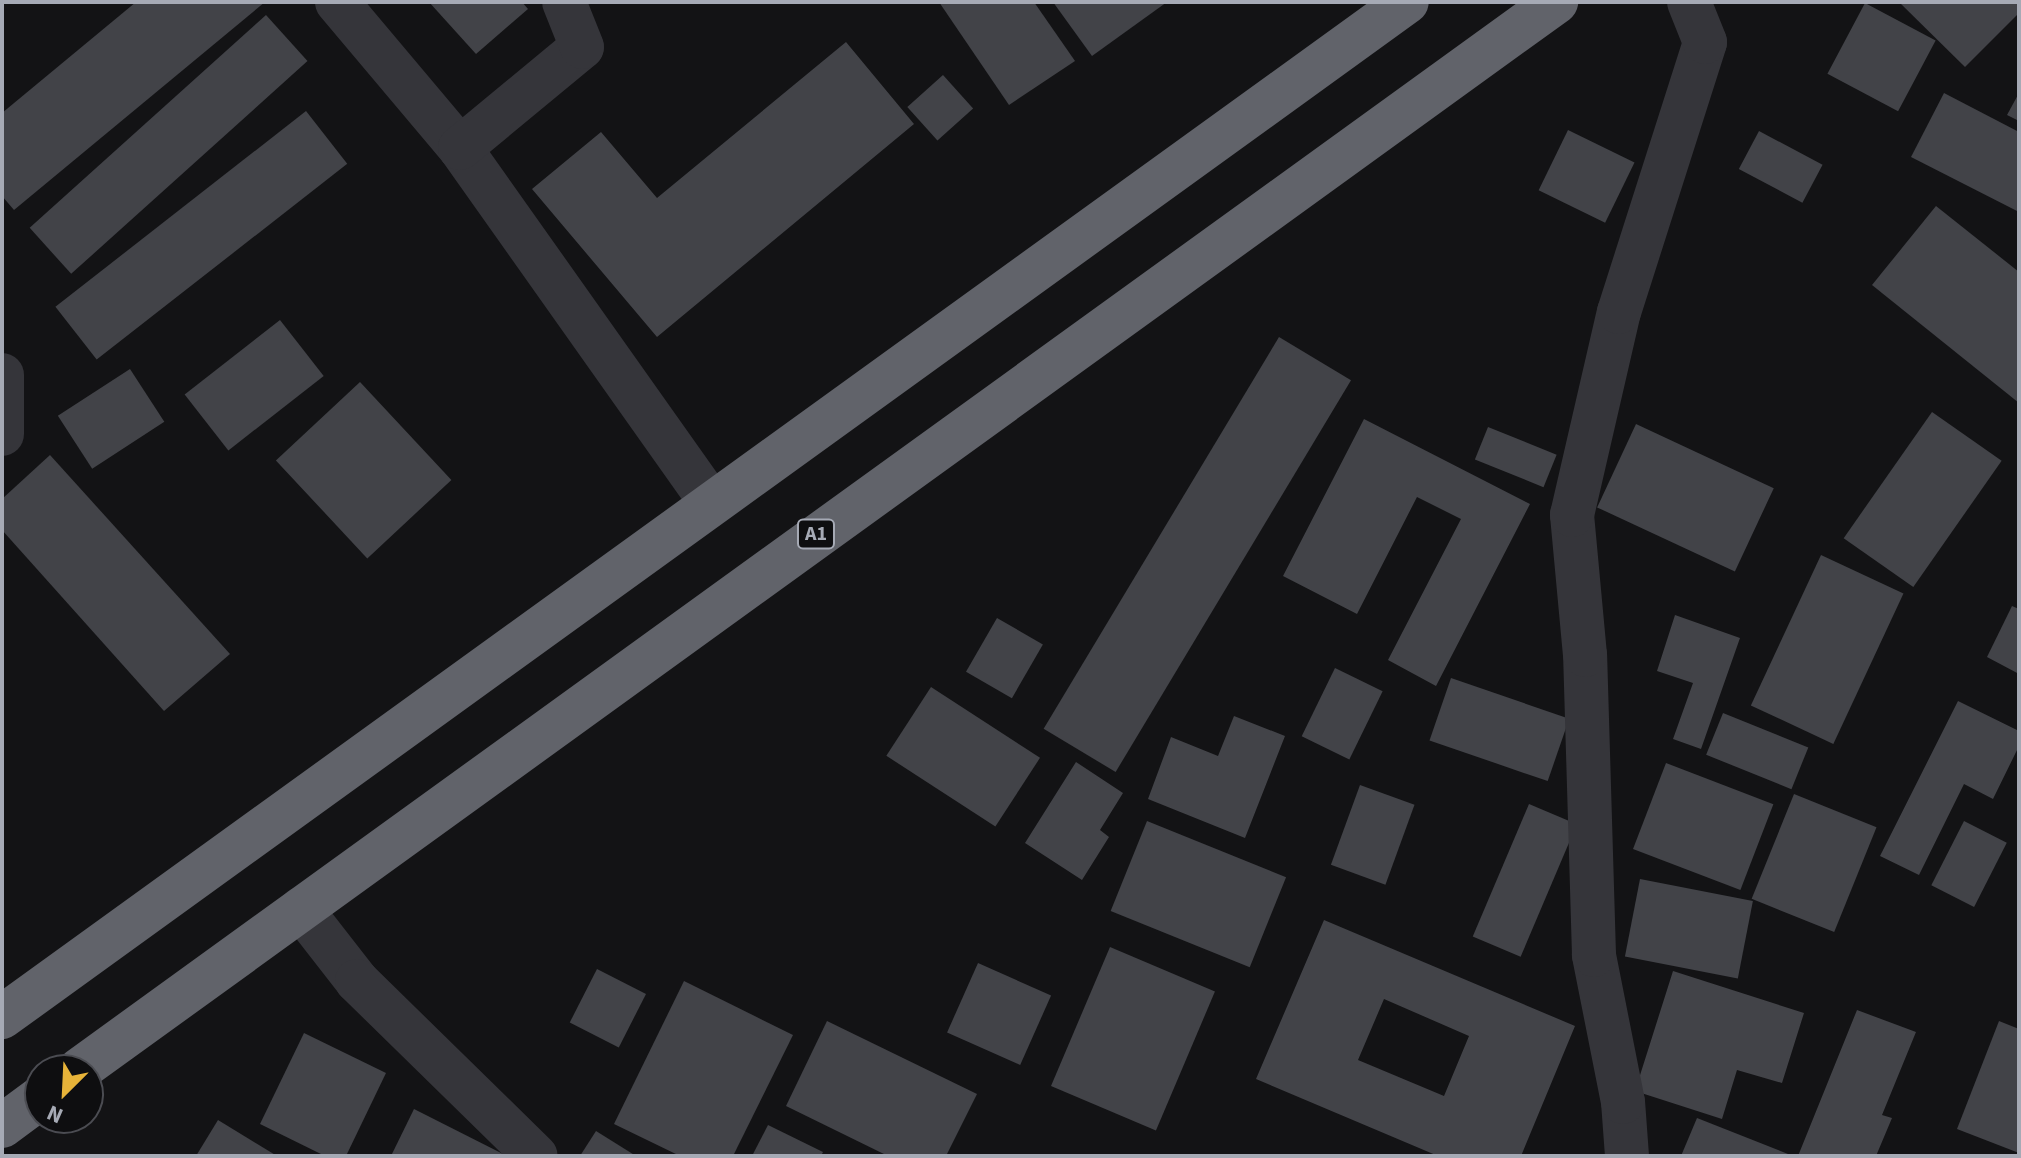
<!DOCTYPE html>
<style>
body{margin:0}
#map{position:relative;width:2021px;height:1158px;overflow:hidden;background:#131315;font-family:"Source Sans 3",sans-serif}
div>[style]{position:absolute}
.building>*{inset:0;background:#424348;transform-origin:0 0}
.street>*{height:44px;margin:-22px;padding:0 22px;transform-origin:22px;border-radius:22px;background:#35353a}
.highway>*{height:44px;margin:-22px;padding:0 22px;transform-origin:22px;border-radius:22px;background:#61636a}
span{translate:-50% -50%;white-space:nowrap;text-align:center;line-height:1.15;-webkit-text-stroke:6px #0e0e10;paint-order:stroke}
.shield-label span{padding:2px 6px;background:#0e0e10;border:2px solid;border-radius:6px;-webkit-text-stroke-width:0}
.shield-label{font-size:20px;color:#a6aab5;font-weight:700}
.frame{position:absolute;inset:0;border:4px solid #a6aab5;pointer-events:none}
.north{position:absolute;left:24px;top:1054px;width:80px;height:80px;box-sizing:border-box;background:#0e0e10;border:2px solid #4b4c52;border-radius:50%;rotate:204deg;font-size:22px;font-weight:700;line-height:32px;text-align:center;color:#a6aab5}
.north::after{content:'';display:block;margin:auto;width:28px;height:36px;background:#e7b339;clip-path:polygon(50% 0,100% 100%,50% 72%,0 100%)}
</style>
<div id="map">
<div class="building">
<div style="clip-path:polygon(136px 2px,265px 2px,14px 210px,2px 196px,2px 113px)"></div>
<div style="clip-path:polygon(429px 2px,522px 2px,528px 9px,476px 54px)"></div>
<div style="clip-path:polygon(939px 2px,1034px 2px,1075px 61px,1009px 105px)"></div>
<div style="clip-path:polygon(1053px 2px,1167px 2px,1092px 56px)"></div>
<div style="clip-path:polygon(1899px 2px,2019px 2px,2019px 13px,1965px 67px)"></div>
<div style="left:1865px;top:3px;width:80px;height:80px;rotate:28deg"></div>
<div style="left:266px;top:15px;width:62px;height:318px;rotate:48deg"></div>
<div style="clip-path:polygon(846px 42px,914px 124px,657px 337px,532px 189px,601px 132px,657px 198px)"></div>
<div style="left:943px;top:75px;width:45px;height:48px;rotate:48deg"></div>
<div style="clip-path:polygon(1944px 93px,2019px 132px,2019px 212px,1911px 157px)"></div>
<div style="clip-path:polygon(2019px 93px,2019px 121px,2007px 115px)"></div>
<div style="left:306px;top:111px;width:67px;height:318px;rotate:52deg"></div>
<div style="left:1568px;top:130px;width:74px;height:67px;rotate:26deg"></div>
<div style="left:1759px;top:131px;width:72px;height:43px;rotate:28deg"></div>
<div style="clip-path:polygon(1936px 206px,2019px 272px,2019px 403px,1872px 285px)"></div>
<div style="left:280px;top:320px;width:71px;height:121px;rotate:52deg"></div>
<div style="left:1279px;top:337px;width:84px;height:457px;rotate:31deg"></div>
<div style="left:130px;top:369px;width:63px;height:86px;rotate:57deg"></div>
<div style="left:360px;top:382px;width:134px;height:115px;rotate:47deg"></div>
<div style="left:1932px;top:412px;width:85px;height:154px;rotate:35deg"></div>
<div style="clip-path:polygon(1364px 419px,1530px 504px,1436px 686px,1388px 660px,1461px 519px,1417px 497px,1357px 614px,1283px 576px)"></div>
<div style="left:1636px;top:424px;width:152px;height:92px;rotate:25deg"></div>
<div style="left:1488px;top:427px;width:74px;height:35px;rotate:22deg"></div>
<div style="clip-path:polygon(50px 455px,230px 654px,164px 711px,2px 530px,2px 499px)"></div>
<div style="left:1821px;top:555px;width:91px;height:166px;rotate:25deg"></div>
<div style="clip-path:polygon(2012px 606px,2019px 609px,2019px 674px,1987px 657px)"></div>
<div style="clip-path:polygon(1675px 615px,1740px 638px,1701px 749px,1673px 739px,1693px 683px,1657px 671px)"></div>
<div style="left:997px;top:618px;width:53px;height:62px;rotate:30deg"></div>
<div style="left:1335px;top:668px;width:53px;height:76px;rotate:26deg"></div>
<div style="left:1451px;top:678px;width:125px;height:66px;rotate:19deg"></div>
<div style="left:931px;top:687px;width:130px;height:82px;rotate:33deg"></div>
<div style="clip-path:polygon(1958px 701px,2019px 731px,2019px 746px,1993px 799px,1964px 784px,1919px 875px,1880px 856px)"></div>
<div style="left:1723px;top:713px;width:92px;height:45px;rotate:22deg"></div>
<div style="clip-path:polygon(1234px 716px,1285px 736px,1245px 838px,1148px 799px,1171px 737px,1218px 756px)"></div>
<div style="clip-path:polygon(1076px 762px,1123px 793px,1100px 830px,1109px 837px,1082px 880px,1025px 843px)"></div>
<div style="left:1666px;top:763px;width:115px;height:92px;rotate:21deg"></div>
<div style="left:1360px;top:785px;width:58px;height:85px;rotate:20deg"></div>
<div style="left:1794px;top:794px;width:89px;height:113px;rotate:22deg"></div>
<div style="left:1529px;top:804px;width:52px;height:144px;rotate:23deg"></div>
<div style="left:1147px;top:821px;width:150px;height:97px;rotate:22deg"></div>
<div style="left:1964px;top:821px;width:48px;height:72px;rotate:27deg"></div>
<div style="left:1640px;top:879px;width:115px;height:79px;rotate:11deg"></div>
<div style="clip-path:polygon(evenodd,1324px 920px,1575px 1026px,1521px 1156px,1438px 1156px,1256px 1079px,1324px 920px,1384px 999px,1469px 1036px,1444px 1096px,1358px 1060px,1384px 999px)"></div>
<div style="left:1110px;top:947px;width:114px;height:151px;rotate:23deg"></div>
<div style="left:978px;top:963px;width:80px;height:76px;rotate:24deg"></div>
<div style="left:597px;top:969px;width:55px;height:60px;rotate:27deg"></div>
<div style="clip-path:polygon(1673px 971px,1804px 1013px,1782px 1083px,1737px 1070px,1722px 1119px,1635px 1091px)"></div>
<div style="clip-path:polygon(684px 981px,793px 1035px,733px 1156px,680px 1156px,614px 1124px)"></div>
<div style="clip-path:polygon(1857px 1010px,1916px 1032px,1882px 1115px,1892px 1118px,1876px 1156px,1798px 1156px)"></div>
<div style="clip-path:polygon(827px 1021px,977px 1094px,946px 1156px,888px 1156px,786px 1106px)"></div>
<div style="clip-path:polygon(1999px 1021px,2019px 1029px,2019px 1153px,1957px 1129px)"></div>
<div style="clip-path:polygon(304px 1033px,386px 1073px,346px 1156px,325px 1156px,260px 1124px)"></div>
<div style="clip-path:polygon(414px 1109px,507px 1156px,391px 1156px)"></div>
<div style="clip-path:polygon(1697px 1118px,1793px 1156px,1681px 1156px)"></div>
<div style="clip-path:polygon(218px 1120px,277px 1156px,196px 1156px)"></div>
<div style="clip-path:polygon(768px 1125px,823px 1152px,821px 1156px,752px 1156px)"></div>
<div style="clip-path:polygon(596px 1131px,636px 1156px,580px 1156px)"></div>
</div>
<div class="street">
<div style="left:337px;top:2px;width:191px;rotate:49.9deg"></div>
<div style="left:460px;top:148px;width:434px;rotate:54.7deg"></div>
<div style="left:460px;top:148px;width:158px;rotate:-39.6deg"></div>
<div style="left:582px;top:47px;width:48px;rotate:-111.8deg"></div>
<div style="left:2px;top:375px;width:59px;rotate:90deg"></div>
<div style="left:301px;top:909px;width:91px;rotate:52.1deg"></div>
<div style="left:357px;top:981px;width:250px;rotate:44.4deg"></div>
<div style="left:1627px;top:1156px;width:54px;rotate:-94.2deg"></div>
<div style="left:1623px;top:1102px;width:150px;rotate:-101.2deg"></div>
<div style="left:1594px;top:955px;width:300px;rotate:-91.7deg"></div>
<div style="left:1585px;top:655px;width:141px;rotate:-95.3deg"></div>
<div style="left:1572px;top:515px;width:208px;rotate:-77deg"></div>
<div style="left:1619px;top:312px;width:283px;rotate:-72.3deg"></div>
<div style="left:1705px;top:42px;width:43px;rotate:-111.8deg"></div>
</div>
<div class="highway">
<div style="left:2px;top:1017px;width:1733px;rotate:-35.85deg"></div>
<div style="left:79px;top:1070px;width:1823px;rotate:-35.87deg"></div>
<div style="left:2px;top:1126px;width:47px;rotate:-36.4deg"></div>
</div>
<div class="shield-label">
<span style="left:816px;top:534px">A1</span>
</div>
<div class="frame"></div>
<div class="north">N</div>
</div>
